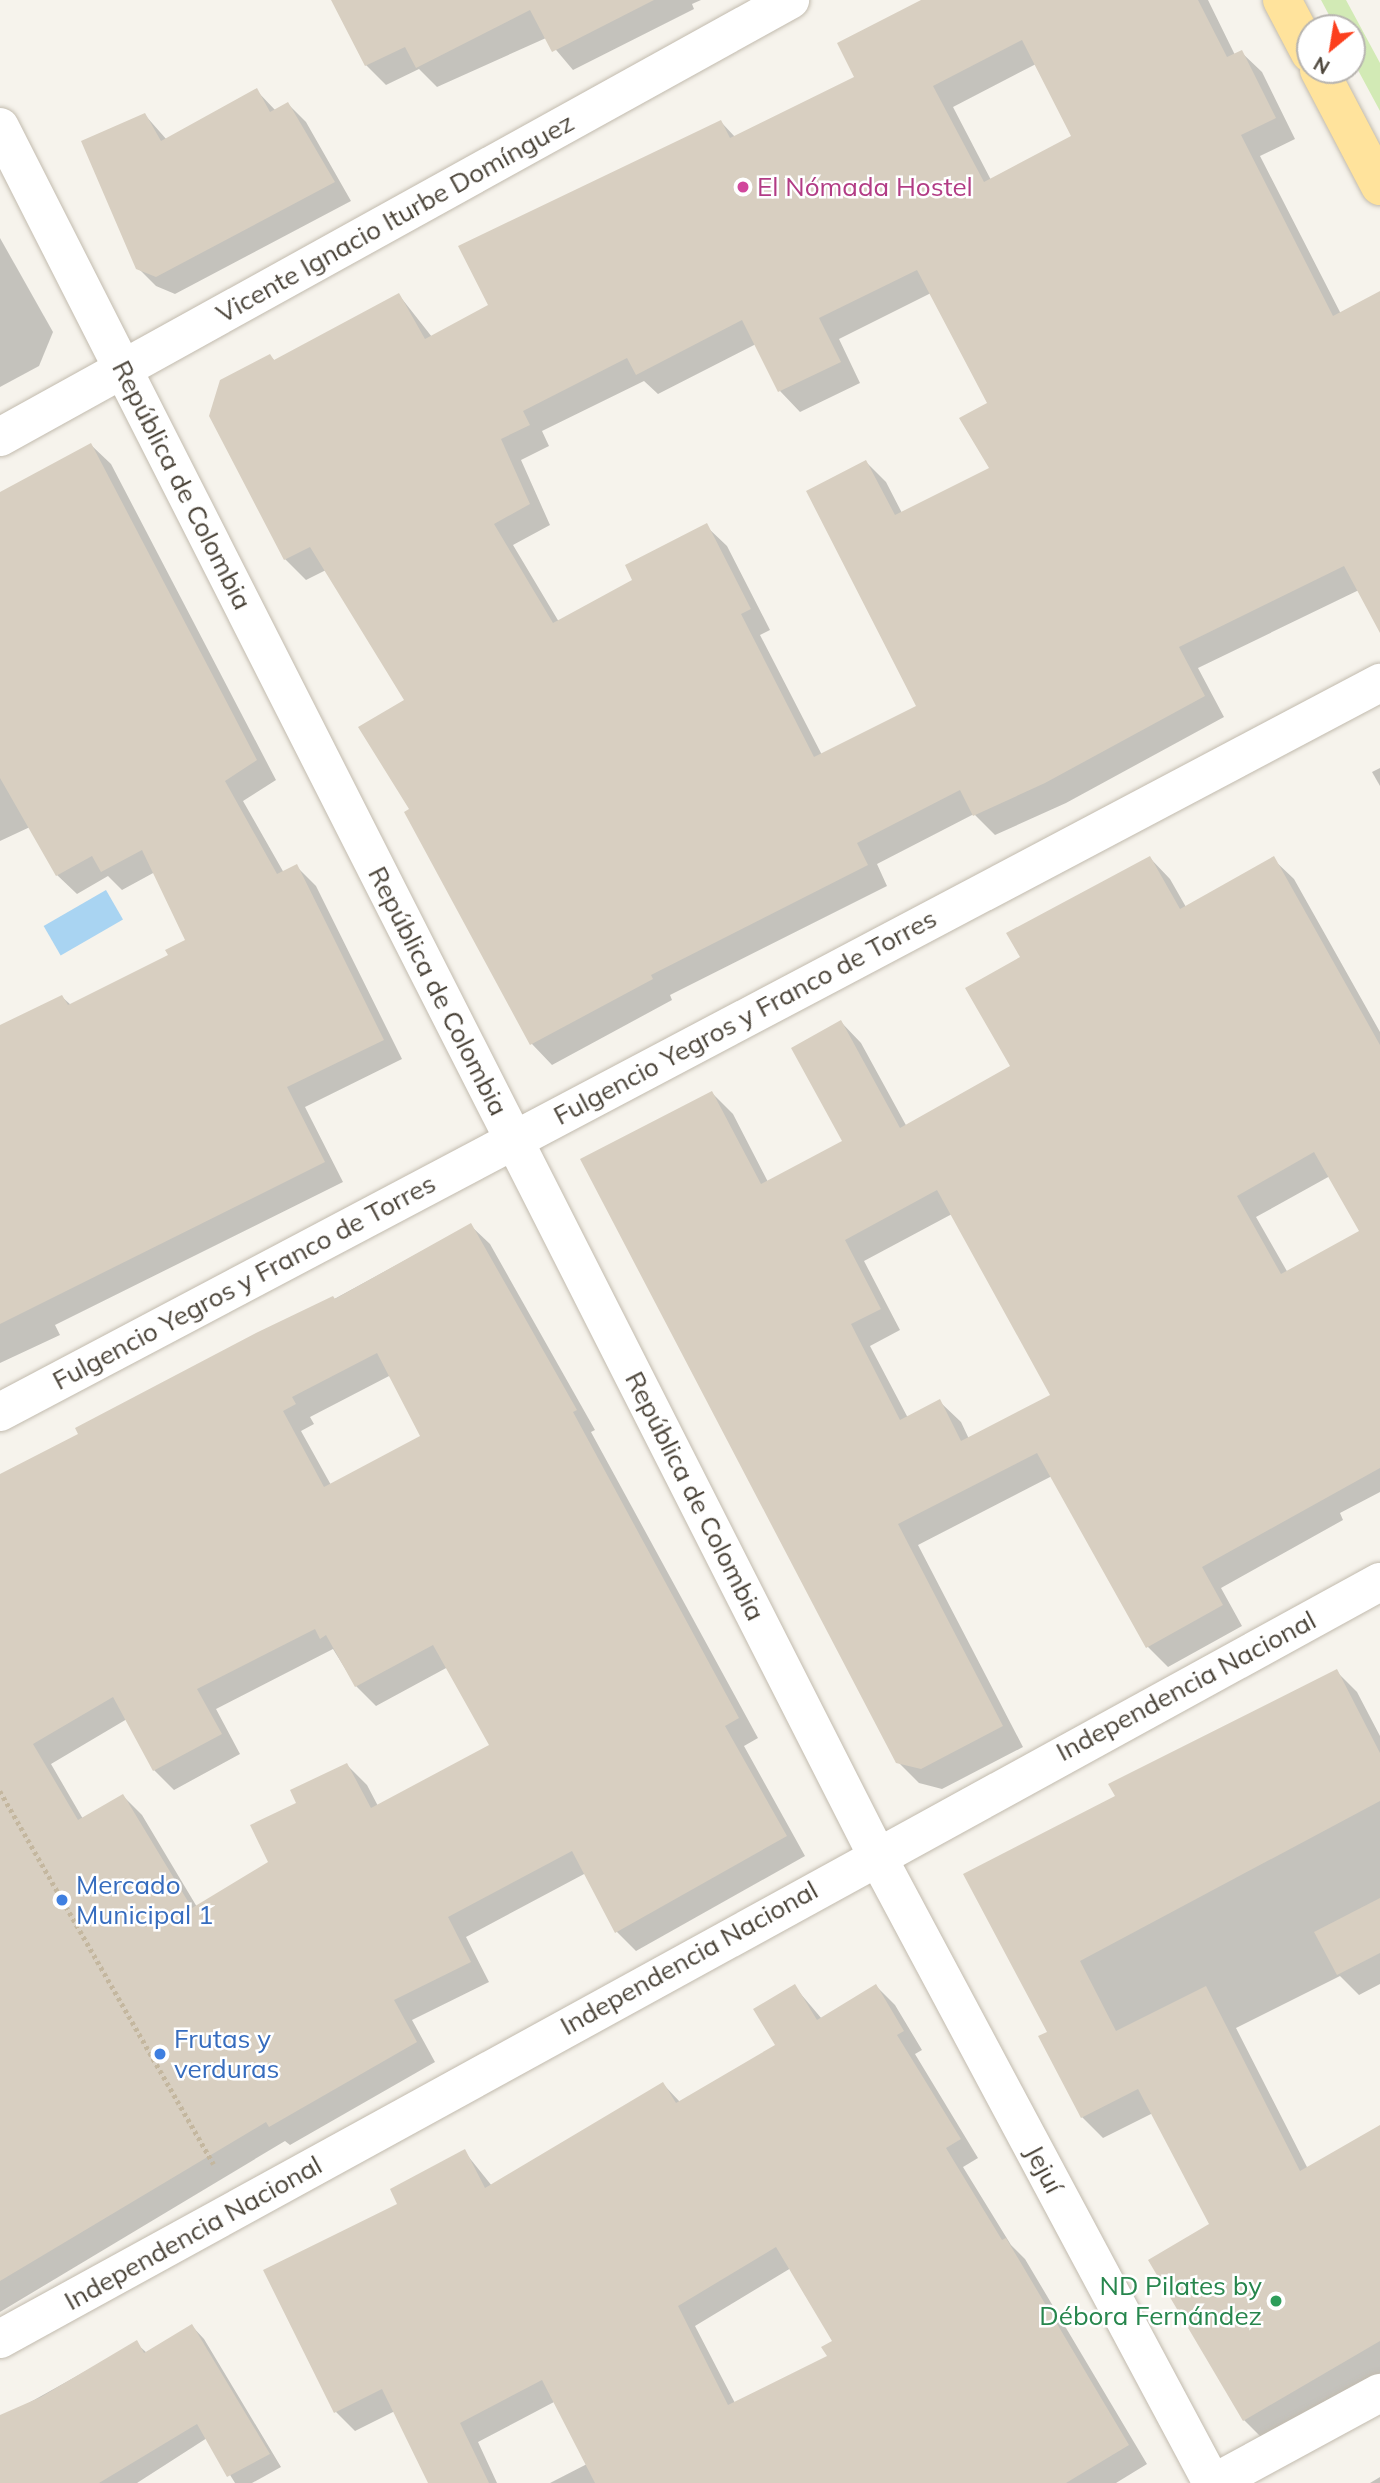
<!DOCTYPE html>
<meta charset="utf-8">
<style>
body{margin:0}
#map{position:relative;width:1380px;height:2483px;overflow:hidden;background:#f6f3ec;font-family:Mulish,sans-serif}
div>[style]{position:absolute}
.green>*{inset:0;background:#d2eab5}
.water>*{inset:0;background:#a9d4f2;transform-origin:0 0}
.shadow>*{inset:0;background:#0003}
.building>*{inset:0;background:#d8cfc1}
.path>*{height:4.5px;margin-top:-2.25px;transform-origin:0;background:repeating-linear-gradient(90deg,#c4b79f 0 3.5px,transparent 0 7px)}
.roads{filter:drop-shadow(0 0 2px #c2bbae) drop-shadow(0 0 2px #c2bbae)}
.street>*{height:38px;margin:-19px;padding:0 19px;transform-origin:19px;border-radius:19px;background:#fff}
.primary>*{height:38px;margin:-19px;padding:0 19px;transform-origin:19px;border-radius:19px;background:#ffe39c}
.dots>*{width:19px;height:19px;translate:-50% -50%;box-sizing:border-box;border:4px solid #fff;border-radius:50%}
span{translate:-50% -50%;white-space:nowrap;text-align:center;line-height:1.15;-webkit-text-stroke:5px #fff;paint-order:stroke}
.hotel-label{font-size:26px;color:#b23c85}
.left{translate:0 -50%;text-align:left}
.street-label{font-size:26px;color:#4b4439}
.shop-label{font-size:26px;color:#366cbe}
.leisure-label{font-size:26px;color:#27864d}
.right{translate:-100% -50%;text-align:right}
.north{position:absolute;left:1296px;top:14px;width:70px;height:70px;box-sizing:border-box;background:#fff;border:2px solid #b7b4b0;border-radius:50%;rotate:210deg;font-size:19px;font-weight:700;line-height:28px;text-align:center;color:#4b4439}
.north::after{content:'';display:block;margin:auto;width:24px;height:32px;background:#fc3f1d;clip-path:polygon(50% 0,100% 100%,50% 72%,0 100%)}
</style>
<div id="map">
<div class="green">
<div style="clip-path:polygon(1321px 0,1346px 0,1380px 63px,1380px 111px,1352px 59px,1352px 28px,1336px 28px)"></div>
</div>
<div class="water">
<div style="left:106px;top:890px;width:34px;height:72px;rotate:60deg"></div>
</div>
<div class="shadow">
<div style="clip-path:polygon(334px 0,701px 0,692px 4px,694px 9px,573px 70px,546px 38px,437px 87px,419px 69px,386px 85px,366px 65px)"></div>
<div style="clip-path:polygon(evenodd,923px 0,1208px 0,1235px 55px,1241px 52px,1262px 72px,1295px 139px,1260px 156px,1341px 314px,1380px 312px,1380px 624px,1359px 590px,1198px 668px,1224px 717px,1066px 803px,995px 835px,974px 814px,877px 864px,887px 886px,670px 995px,672px 1000px,552px 1065px,532px 1044px,412px 810px,406px 700px,326px 570px,306px 580px,285px 559px,211px 416px,270px 356px,275px 361px,399px 295px,432px 337px,490px 305px,721px 122px,736px 138px,857px 77px,923px 0,1036px 64px,1073px 137px,991px 180px,953px 107px,1036px 64px,923px 0,931px 293px,989px 404px,991px 469px,902px 513px,886px 482px,866px 462px,919px 707px,822px 755px,760px 635px,770px 630px,727px 546px,706px 526px,634px 580px,559px 622px,513px 545px,550px 525px,521px 460px,549px 446px,542px 431px,644px 381px,658px 394px,756px 344px,780px 391px,800px 412px,860px 383px,839px 339px,931px 293px)"></div>
<div style="clip-path:polygon(257px 91px,276px 111px,288px 104px,306px 122px,351px 201px,175px 294px,156px 286px,138px 268px,145px 115px,167px 140px)"></div>
<div style="clip-path:polygon(0 238px,53px 332px,39px 366px,0 387px)"></div>
<div style="clip-path:polygon(91px 445px,111px 464px,276px 780px,243px 801px,284px 873px,297px 867px,316px 886px,402px 1059px,305px 1107px,343px 1182px,55px 1325px,60px 1335px,0 1363px,0 1027px,62px 997px,71px 1005px,170px 956px,187px 941px,155px 872px,122px 890px,108px 876px,77px 894px,57px 875px,30px 827px,0 841px,0 496px)"></div>
<div style="clip-path:polygon(1380px 768px,1380px 786px,1372px 772px)"></div>
<div style="clip-path:polygon(evenodd,1150px 858px,1170px 879px,1186px 907px,1273px 859px,1294px 879px,1380px 1032px,1380px 1492px,1340px 1513px,1343px 1520px,1221px 1588px,1242px 1626px,1168px 1667px,1148px 1647px,1052px 1476px,918px 1545px,1023px 1747px,942px 1789px,919px 1783px,898px 1762px,712px 1093px,733px 1114px,768px 1182px,845px 1141px,841px 1022px,861px 1043px,907px 1127px,1012px 1067px,1023px 958px,1150px 858px,1330px 1176px,1361px 1232px,1288px 1273px,1256px 1217px,1330px 1176px,1150px 858px,952px 1214px,1052px 1396px,969px 1439px,961px 1422px,940px 1402px,908px 1418px,870px 1346px,900px 1330px,864px 1261px,952px 1214px)"></div>
<div style="clip-path:polygon(evenodd,470px 1225px,490px 1244px,595px 1430px,591px 1432px,758px 1738px,744px 1746px,805px 1856px,636px 1951px,616px 1931px,586px 1873px,466px 1937px,489px 1982px,412px 2020px,435px 2062px,290px 2145px,285px 2141px,0 2312px,0 1481px,470px 1225px,391px 1375px,422px 1437px,331px 1485px,301px 1431px,314px 1424px,310px 1417px,391px 1375px,470px 1225px,333px 1649px,356px 1686px,376px 1706px,448px 1667px,491px 1746px,378px 1806px,367px 1785px,347px 1765px,299px 1803px,271px 1863px,197px 1907px,142px 1815px,123px 1796px,83px 1819px,51px 1764px,127px 1719px,154px 1770px,174px 1790px,240px 1754px,216px 1709px,333px 1649px)"></div>
<div style="clip-path:polygon(1337px 1672px,1357px 1692px,1380px 1736px,1380px 1984px,1359px 1995px,1340px 1976px,1236px 2028px,1308px 2169px,1380px 2127px,1380px 2374px,1265px 2441px,1244px 2420px,1212px 2225px,1153px 2113px,1103px 2138px,1082px 2117px,1040px 2037px,1049px 2032px,1117px 1797px)"></div>
<div style="clip-path:polygon(evenodd,794px 1986px,822px 2019px,876px 1986px,895px 2005px,922px 2050px,915px 2054px,978px 2158px,963px 2167px,1011px 2245px,1025px 2259px,1147px 2464px,1116px 2483px,550px 2483px,587px 2464px,554px 2402px,478px 2442px,497px 2483px,430px 2483px,395px 2411px,355px 2431px,336px 2412px,400px 2204px,464px 2151px,492px 2186px,663px 2084px,680px 2102px,778px 2046px,794px 1986px,791px 2268px,835px 2341px,829px 2357px,735px 2403px,695px 2326px,791px 2268px)"></div>
<div style="clip-path:polygon(192px 2326px,204px 2339px,281px 2467px,252px 2483px,235px 2483px,207px 2438px,137px 2483px,0 2483px,0 2419px,136px 2343px,147px 2353px)"></div>
<div style="clip-path:polygon(1380px 2477px,1380px 2483px,1370px 2483px)"></div>
</div>
<div class="building">
<div style="clip-path:polygon(331px 0,654px 0,552px 52px,530px 10px,416px 68px,405px 47px,365px 66px)"></div>
<div style="clip-path:polygon(evenodd,921px 0,1198px 0,1227px 57px,1242px 50px,1276px 118px,1241px 135px,1333px 316px,1380px 291px,1380px 633px,1344px 566px,1179px 647px,1205px 696px,1045px 783px,973px 816px,960px 790px,857px 843px,868px 865px,651px 975px,653px 979px,530px 1045px,404px 812px,409px 809px,358px 727px,404px 700px,310px 547px,284px 560px,209px 416px,220px 380px,270px 354px,274px 360px,399px 293px,425px 339px,488px 305px,458px 246px,721px 120px,730px 138px,854px 77px,837px 43px,921px 0,1022px 40px,1071px 136px,984px 182px,933px 86px,1022px 40px,921px 0,917px 270px,987px 403px,959px 418px,989px 468px,895px 515px,866px 460px,806px 491px,916px 706px,814px 757px,741px 614px,751px 609px,707px 523px,625px 565px,632px 580px,553px 623px,494px 524px,530px 504px,501px 439px,530px 425px,523px 411px,627px 358px,636px 375px,742px 320px,778px 392px,841px 362px,819px 318px,917px 270px)"></div>
<div style="clip-path:polygon(257px 88px,270px 112px,288px 102px,335px 182px,156px 277px,136px 269px,81px 141px,145px 113px,161px 141px)"></div>
<div style="clip-path:polygon(91px 443px,257px 760px,225px 781px,277px 874px,297px 864px,384px 1040px,287px 1087px,325px 1162px,0 1324px,0 1025px,62px 995px,68px 1005px,168px 955px,165px 950px,185px 940px,142px 850px,101px 872px,92px 856px,56px 876px,0 778px,0 492px)"></div>
<div style="clip-path:polygon(evenodd,1150px 856px,1180px 909px,1274px 856px,1380px 1045px,1380px 1468px,1202px 1567px,1223px 1605px,1146px 1648px,1037px 1453px,898px 1524px,1003px 1726px,921px 1769px,896px 1763px,580px 1159px,712px 1091px,761px 1184px,842px 1141px,791px 1048px,841px 1020px,900px 1128px,1010px 1066px,965px 988px,1020px 957px,1006px 933px,1150px 856px,1314px 1152px,1359px 1231px,1281px 1274px,1237px 1196px,1314px 1152px,1150px 856px,937px 1190px,1050px 1395px,961px 1441px,940px 1399px,900px 1420px,851px 1324px,881px 1309px,845px 1240px,937px 1190px)"></div>
<div style="clip-path:polygon(evenodd,471px 1223px,577px 1410px,573px 1412px,739px 1718px,725px 1726px,787px 1836px,615px 1933px,572px 1851px,448px 1917px,471px 1962px,394px 2000px,417px 2042px,269px 2127px,266px 2122px,0 2281px,0 1474px,78px 1434px,75px 1428px,258px 1332px,333px 1296px,335px 1299px,471px 1223px,377px 1353px,420px 1436px,324px 1487px,283px 1411px,296px 1404px,292px 1397px,377px 1353px,471px 1223px,315px 1629px,320px 1639px,326px 1635px,355px 1687px,433px 1645px,489px 1745px,371px 1808px,347px 1763px,290px 1790px,296px 1803px,250px 1825px,268px 1862px,192px 1908px,123px 1794px,78px 1820px,33px 1744px,113px 1697px,153px 1771px,222px 1734px,197px 1689px,315px 1629px)"></div>
<div style="clip-path:polygon(1337px 1669px,1380px 1753px,1380px 1801px,1080px 1961px,1116px 2031px,1206px 1986px,1300px 2171px,1380px 2125px,1380px 2341px,1243px 2421px,1148px 2260px,1209px 2224px,1138px 2089px,1081px 2118px,1038px 2036px,1047px 2032px,963px 1874px,1115px 1796px,1108px 1784px)"></div>
<div style="clip-path:polygon(1380px 1898px,1380px 1953px,1337px 1975px,1314px 1932px)"></div>
<div style="clip-path:polygon(evenodd,795px 1984px,817px 2020px,876px 1984px,904px 2031px,897px 2035px,961px 2139px,946px 2148px,1002px 2240px,1006px 2238px,1129px 2445px,1066px 2483px,595px 2483px,542px 2380px,460px 2423px,489px 2483px,428px 2483px,382px 2389px,334px 2413px,263px 2270px,397px 2204px,390px 2189px,465px 2149px,485px 2188px,663px 2082px,676px 2103px,775px 2045px,753px 2009px,795px 1984px,776px 2247px,832px 2341px,821px 2347px,827px 2356px,728px 2405px,678px 2306px,776px 2247px)"></div>
<div style="clip-path:polygon(192px 2324px,270px 2454px,227px 2477px,197px 2424px,99px 2483px,0 2483px,0 2415px,41px 2397px,137px 2340px,144px 2353px)"></div>
</div>
<div class="path">
<div style="left:0;top:1791px;width:430px;rotate:60.2deg"></div>
</div>
<div class="roads">
<div class="street">
<div style="left:0;top:127px;width:1936px;rotate:63.1deg"></div>
<div style="left:876px;top:1854px;width:713px;rotate:61.89deg"></div>
<div style="left:0;top:437px;width:903px;rotate:-28.95deg"></div>
<div style="left:0;top:1412px;width:1561px;rotate:-27.85deg"></div>
<div style="left:0;top:2339px;width:1574px;rotate:-28.75deg"></div>
<div style="left:1214px;top:2483px;width:189px;rotate:-28.5deg"></div>
</div>
<div class="primary">
<div style="left:1282px;top:0;width:60px;rotate:62.2deg"></div>
<div style="left:1319px;top:70px;width:131px;rotate:62.3deg"></div>
</div>
</div>
<div class="dots">
<div style="left:743px;top:187px;background:#d1479c"></div>
<div style="left:62px;top:1900px;background:#3f7fe0"></div>
<div style="left:160px;top:2054px;background:#3f7fe0"></div>
<div style="left:1276px;top:2301px;background:#2e9e5b"></div>
</div>
<div class="hotel-label">
<span class="left" style="left:757px;top:187px">El Nómada Hostel</span>
</div>
<div class="street-label">
<span style="left:395px;top:218px;rotate:-29deg">Vicente Ignacio Iturbe Domínguez</span>
<span style="left:182px;top:485px;rotate:63deg">República de Colombia</span>
<span style="left:438px;top:991px;rotate:63deg">República de Colombia</span>
<span style="left:745px;top:1017px;rotate:-28deg">Fulgencio Yegros y Franco de Torres</span>
<span style="left:244px;top:1282px;rotate:-28deg">Fulgencio Yegros y Franco de Torres</span>
<span style="left:695px;top:1496px;rotate:63deg">República de Colombia</span>
<span style="left:1186px;top:1686px;rotate:-28deg">Independencia Nacional</span>
<span style="left:689px;top:1958px;rotate:-29deg">Independencia Nacional</span>
<span style="left:1044px;top:2169px;rotate:62deg">Jejuí</span>
<span style="left:193px;top:2233px;rotate:-29deg">Independencia Nacional</span>
</div>
<div class="shop-label">
<span class="left" style="left:76px;top:1900px">Mercado<br>Municipal 1</span>
<span class="left" style="left:174px;top:2054px">Frutas y<br>verduras</span>
</div>
<div class="leisure-label">
<span class="right" style="left:1262px;top:2301px">ND Pilates by<br>Débora Fernández</span>
</div>
<div class="north">N</div>
</div>
